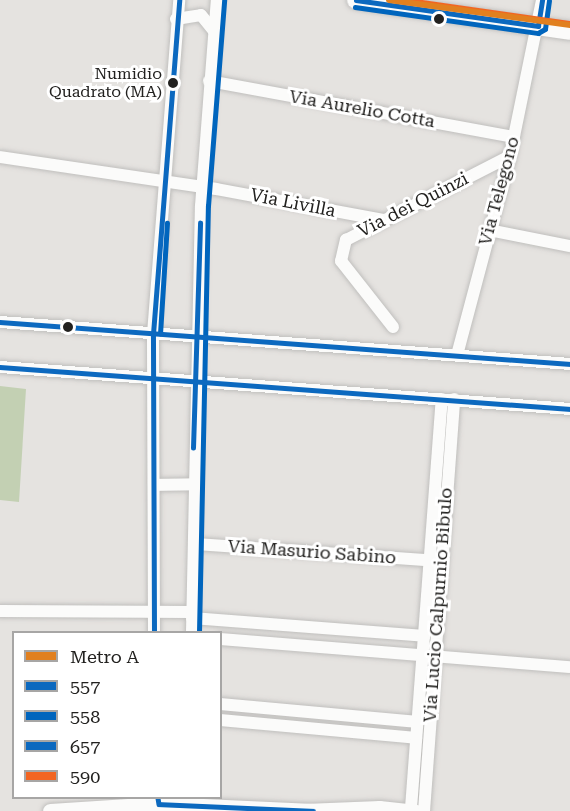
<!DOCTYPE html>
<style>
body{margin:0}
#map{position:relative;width:570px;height:811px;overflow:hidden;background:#e5e3e0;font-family:"Roboto Serif",serif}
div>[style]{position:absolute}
.green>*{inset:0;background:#c3d0b3}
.roads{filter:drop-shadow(0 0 2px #c0bfbd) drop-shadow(0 0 2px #c0bfbd)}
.minor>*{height:12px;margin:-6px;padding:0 6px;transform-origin:6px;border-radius:6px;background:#fbfbfa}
.tertiary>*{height:15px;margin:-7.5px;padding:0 7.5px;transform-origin:7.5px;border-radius:7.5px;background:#fbfbfa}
.primary>*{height:18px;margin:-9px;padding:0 9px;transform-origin:9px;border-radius:9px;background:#fbfbfa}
.bus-1>*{height:4.5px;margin:-2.25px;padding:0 2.25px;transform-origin:2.25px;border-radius:2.25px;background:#0c69bf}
.bus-2>*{height:4.5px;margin:-2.25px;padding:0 2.25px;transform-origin:2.25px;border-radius:2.25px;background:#0065bd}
.bus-3>*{height:4.5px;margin:-2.25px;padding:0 2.25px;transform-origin:2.25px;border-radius:2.25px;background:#0c69bf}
.bus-4>*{height:4.5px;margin:-2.25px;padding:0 2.25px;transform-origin:2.25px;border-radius:2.25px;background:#f26522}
.metro-1>*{height:6px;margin:-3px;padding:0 3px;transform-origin:3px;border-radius:3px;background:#e1801f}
.dots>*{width:16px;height:16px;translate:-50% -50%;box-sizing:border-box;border:3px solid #fff;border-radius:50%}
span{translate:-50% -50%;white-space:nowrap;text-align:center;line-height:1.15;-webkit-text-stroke:6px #fff;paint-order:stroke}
.bus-label{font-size:16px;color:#22211f}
.right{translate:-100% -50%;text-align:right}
.street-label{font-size:18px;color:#22211f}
.legend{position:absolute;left:12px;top:631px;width:210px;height:168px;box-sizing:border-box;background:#fff;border:2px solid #a7a6a5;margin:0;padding:8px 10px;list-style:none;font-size:18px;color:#22211f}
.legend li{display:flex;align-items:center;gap:12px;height:30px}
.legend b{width:30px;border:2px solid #a7a6a5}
</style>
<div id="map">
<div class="green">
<div style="clip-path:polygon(0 386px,26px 389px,19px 502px,0 500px)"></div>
</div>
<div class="roads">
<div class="minor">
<div style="left:176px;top:19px;width:25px;rotate:-9deg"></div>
<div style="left:201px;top:15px;width:19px;rotate:51deg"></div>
<div style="left:209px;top:81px;width:310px;rotate:10.4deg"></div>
<div style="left:0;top:157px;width:218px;rotate:8.4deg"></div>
<div style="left:216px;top:189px;width:171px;rotate:10.5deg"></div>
<div style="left:489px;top:230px;width:83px;rotate:11.2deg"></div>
<div style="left:0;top:322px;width:572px;rotate:4.21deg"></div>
<div style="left:393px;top:327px;width:84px;rotate:-128.2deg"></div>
<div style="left:341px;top:261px;width:22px;rotate:-77deg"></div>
<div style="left:346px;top:240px;width:184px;rotate:-27.1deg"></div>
<div style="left:457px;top:355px;width:206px;rotate:-75.1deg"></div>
<div style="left:510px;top:156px;width:159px;rotate:-78.4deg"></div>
<div style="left:0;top:367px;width:572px;rotate:4.21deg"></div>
<div style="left:154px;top:485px;width:39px;rotate:-1deg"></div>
<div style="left:195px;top:544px;width:242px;rotate:4deg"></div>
<div style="left:0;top:611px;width:192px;rotate:0.3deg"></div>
<div style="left:192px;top:618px;width:233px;rotate:4.4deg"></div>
<div style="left:154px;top:632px;width:298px;rotate:-90.2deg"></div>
<div style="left:153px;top:334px;width:335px;rotate:-85.5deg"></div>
<div style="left:192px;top:632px;width:426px;rotate:-88.8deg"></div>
<div style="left:201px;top:206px;width:207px;rotate:-85.6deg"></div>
<div style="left:220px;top:639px;width:351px;rotate:4.6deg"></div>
<div style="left:220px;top:704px;width:199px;rotate:5.2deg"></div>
<div style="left:220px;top:720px;width:197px;rotate:5.2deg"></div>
<div style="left:411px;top:808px;width:410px;rotate:-85.7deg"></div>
<div style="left:305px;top:810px;width:75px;rotate:-2.3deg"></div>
<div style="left:380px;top:807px;width:37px;rotate:6deg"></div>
<div style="left:424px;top:811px;width:413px;rotate:-85.8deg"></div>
</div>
<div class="tertiary">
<div style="left:50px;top:811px;width:109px;rotate:-3.7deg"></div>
<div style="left:159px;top:804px;width:154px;rotate:2.6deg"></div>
</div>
<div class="primary">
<div style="left:356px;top:0;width:216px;rotate:8.2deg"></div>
</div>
</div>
<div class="bus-1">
<div style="left:356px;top:0;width:184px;rotate:8.1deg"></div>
<div style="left:538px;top:26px;width:26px;rotate:-81deg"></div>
<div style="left:193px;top:448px;width:225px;rotate:-88.2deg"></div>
<div style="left:154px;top:632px;width:298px;rotate:-90.2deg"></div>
<div style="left:153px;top:334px;width:335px;rotate:-85.5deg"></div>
<div style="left:158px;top:798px;width:6px;rotate:81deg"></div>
<div style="left:159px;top:804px;width:154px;rotate:2.6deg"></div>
</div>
<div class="bus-2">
<div style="left:355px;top:7px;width:185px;rotate:8.1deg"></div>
<div style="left:538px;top:33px;width:8px;rotate:-30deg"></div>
<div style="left:545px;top:29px;width:28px;rotate:-82deg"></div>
<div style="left:160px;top:334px;width:111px;rotate:-86.4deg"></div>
<div style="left:199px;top:632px;width:426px;rotate:-88.8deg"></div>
<div style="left:208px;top:206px;width:206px;rotate:-85.5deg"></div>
</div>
<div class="bus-3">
<div style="left:0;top:322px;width:572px;rotate:4.21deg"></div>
<div style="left:0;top:367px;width:572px;rotate:4.21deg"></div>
</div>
<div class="bus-4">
<div style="left:408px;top:0;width:164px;rotate:8.1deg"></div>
</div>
<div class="metro-1">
<div style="left:389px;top:0;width:183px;rotate:7.9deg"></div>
</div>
<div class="dots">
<div style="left:439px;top:19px;background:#22211f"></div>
<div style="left:173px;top:83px;background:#22211f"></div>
<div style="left:68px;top:327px;background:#22211f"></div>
</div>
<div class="bus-label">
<span class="right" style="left:162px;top:83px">Numidio<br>Quadrato (MA)</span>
</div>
<div class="street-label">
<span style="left:362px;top:109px;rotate:10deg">Via Aurelio Cotta</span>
<span style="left:499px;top:191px;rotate:-75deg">Via Telegono</span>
<span style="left:293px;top:203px;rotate:11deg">Via Livilla</span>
<span style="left:413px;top:205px;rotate:-27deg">Via dei Quinzi</span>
<span style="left:312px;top:552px;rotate:4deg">Via Masurio Sabino</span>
<span style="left:438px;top:605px;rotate:-86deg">Via Lucio Calpurnio Bibulo</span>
</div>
<ul class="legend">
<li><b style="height:8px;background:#e1801f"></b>Metro A</li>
<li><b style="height:8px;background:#0c69bf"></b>557</li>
<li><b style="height:8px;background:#0065bd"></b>558</li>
<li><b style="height:8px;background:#0c69bf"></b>657</li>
<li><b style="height:8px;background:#f26522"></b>590</li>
</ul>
</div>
